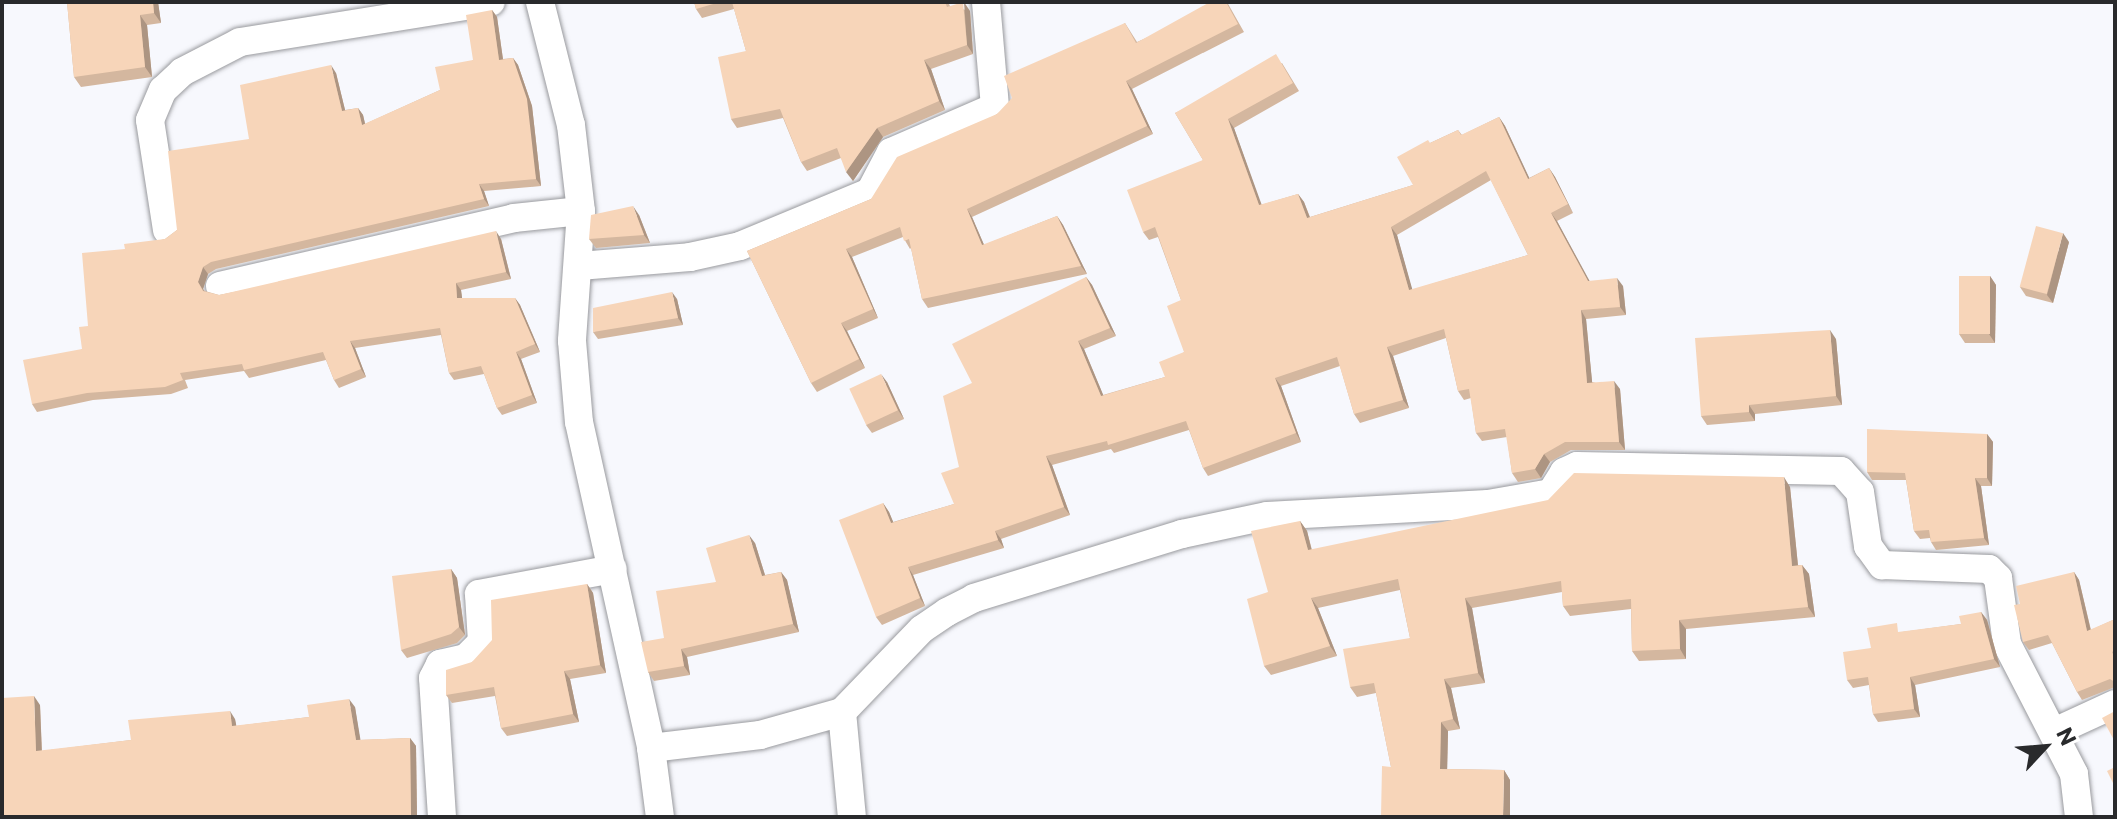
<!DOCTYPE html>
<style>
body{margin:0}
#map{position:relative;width:2117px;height:819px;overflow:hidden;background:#f7f8fd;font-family:Commissioner,sans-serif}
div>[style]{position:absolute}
.roads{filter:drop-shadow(0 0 2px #999a9e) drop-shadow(0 0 2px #999a9e)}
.minor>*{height:28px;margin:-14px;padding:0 14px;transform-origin:14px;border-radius:14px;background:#fff}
.wall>*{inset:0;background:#d4b79f}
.shaded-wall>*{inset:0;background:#ad9582}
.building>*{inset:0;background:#f7d5b9;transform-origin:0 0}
span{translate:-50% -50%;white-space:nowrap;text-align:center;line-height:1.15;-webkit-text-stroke:6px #fff;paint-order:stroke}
.frame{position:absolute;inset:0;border:4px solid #292a2c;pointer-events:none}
.north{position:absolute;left:2005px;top:707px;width:80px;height:80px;-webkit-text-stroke:6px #fff;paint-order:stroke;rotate:64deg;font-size:22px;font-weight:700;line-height:32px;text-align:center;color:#292a2c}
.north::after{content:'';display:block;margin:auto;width:28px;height:36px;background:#292a2c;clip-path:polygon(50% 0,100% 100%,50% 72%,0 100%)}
</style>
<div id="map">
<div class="roads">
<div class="minor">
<div style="left:540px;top:2px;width:127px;rotate:75.9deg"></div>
<div style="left:571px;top:125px;width:87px;rotate:83.4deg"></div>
<div style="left:581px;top:211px;width:130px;rotate:94deg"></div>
<div style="left:572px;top:341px;width:81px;rotate:85.1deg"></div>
<div style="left:579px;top:422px;width:334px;rotate:77.5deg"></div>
<div style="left:651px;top:748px;width:70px;rotate:82.6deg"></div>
<div style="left:167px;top:230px;width:111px;rotate:-98.8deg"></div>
<div style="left:150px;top:120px;width:33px;rotate:-67deg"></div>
<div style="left:163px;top:90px;width:26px;rotate:-43deg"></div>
<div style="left:182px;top:72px;width:65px;rotate:-27.3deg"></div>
<div style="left:240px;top:42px;width:254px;rotate:-9.1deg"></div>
<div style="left:579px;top:266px;width:111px;rotate:-4.6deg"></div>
<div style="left:690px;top:257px;width:51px;rotate:-12.4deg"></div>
<div style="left:740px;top:246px;width:141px;rotate:-22.6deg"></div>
<div style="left:870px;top:192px;width:45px;rotate:-62.3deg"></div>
<div style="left:891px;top:152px;width:113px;rotate:-23.4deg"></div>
<div style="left:995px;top:107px;width:105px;rotate:-94.9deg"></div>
<div style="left:220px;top:286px;width:302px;rotate:-13deg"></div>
<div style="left:514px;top:218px;width:67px;rotate:-6deg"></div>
<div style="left:842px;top:712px;width:105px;rotate:84.6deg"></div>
<div style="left:2054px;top:732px;width:67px;rotate:-24.7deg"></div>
<div style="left:651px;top:748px;width:110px;rotate:-6.8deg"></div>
<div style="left:760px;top:735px;width:85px;rotate:-15.7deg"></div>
<div style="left:842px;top:712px;width:115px;rotate:-46.1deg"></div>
<div style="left:922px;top:629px;width:30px;rotate:-34deg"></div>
<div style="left:947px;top:612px;width:30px;rotate:-27deg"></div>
<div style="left:974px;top:598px;width:218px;rotate:-17.1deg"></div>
<div style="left:1182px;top:534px;width:87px;rotate:-12deg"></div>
<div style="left:1267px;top:516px;width:221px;rotate:-3.1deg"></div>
<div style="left:1488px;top:504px;width:64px;rotate:-9.9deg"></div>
<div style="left:1551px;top:493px;width:25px;rotate:-58deg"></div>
<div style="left:1564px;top:472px;width:14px;rotate:-25deg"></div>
<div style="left:1577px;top:466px;width:264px;rotate:1.1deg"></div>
<div style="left:1841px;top:471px;width:28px;rotate:48deg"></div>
<div style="left:1860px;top:492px;width:55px;rotate:81.6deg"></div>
<div style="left:1868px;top:546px;width:24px;rotate:54deg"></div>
<div style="left:1882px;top:565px;width:107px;rotate:2.1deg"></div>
<div style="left:1989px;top:569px;width:13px;rotate:45deg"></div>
<div style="left:1998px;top:578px;width:67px;rotate:82.2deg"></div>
<div style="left:2007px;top:644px;width:146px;rotate:62.7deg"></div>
<div style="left:2074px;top:774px;width:43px;rotate:83.4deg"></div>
<div style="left:442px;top:817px;width:139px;rotate:-93.7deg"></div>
<div style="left:433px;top:678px;width:16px;rotate:-63deg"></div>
<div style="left:440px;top:664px;width:27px;rotate:-13deg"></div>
<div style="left:466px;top:658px;width:23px;rotate:-45deg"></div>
<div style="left:482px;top:642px;width:48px;rotate:-93.6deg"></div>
<div style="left:479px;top:594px;width:136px;rotate:-10.6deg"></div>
</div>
</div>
<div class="wall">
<div style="clip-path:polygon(67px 2px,158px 2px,161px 23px,147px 25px,152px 77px,81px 87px,74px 77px)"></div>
<div style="clip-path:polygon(694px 2px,948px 2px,950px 6px,970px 11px,973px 54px,931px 69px,945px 110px,883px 137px,853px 181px,841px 158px,807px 171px,801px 162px,783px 118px,737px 128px,731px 119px,746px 51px,734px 9px,702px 18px,696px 9px)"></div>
<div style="clip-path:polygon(1227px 2px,1244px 32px,1132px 89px,1153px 134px,972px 217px,984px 245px,1057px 216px,1063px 225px,1087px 274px,928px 308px,922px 299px,911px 248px,910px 249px,903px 237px,852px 257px,878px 318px,847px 331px,865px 368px,817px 392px,811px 383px,747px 251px,871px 199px,997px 114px,1125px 23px,1137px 42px)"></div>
<div style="clip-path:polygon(492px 10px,497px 17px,503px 59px,513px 58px,518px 65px,532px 106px,541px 186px,484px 191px,489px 206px,216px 269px,208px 274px,203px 289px,205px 291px,219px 295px,501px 239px,511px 279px,461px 290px,462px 298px,515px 298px,520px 305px,540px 352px,521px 359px,537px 403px,502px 415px,497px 408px,484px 374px,454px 380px,449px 373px,441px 335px,355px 348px,366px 377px,339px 388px,334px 380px,326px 360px,249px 378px,244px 371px,185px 380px,188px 388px,171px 394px,93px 400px,37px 412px,32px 404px,82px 349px,88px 326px,125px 249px,165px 239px,177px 230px,249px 139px,336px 73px,345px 110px,358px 108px,363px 115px,365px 124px,440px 90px,473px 60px)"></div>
<div style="clip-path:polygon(evenodd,1282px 63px,1299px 91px,1234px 128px,1261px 205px,1298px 194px,1304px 202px,1310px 217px,1413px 185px,1430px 143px,1458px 130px,1462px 135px,1499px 117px,1505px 126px,1529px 178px,1549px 168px,1555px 177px,1573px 213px,1557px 221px,1589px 281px,1623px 286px,1626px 315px,1586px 319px,1592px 382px,1620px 389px,1625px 450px,1571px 450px,1550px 462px,1541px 478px,1518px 482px,1512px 473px,1507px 437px,1482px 441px,1476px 433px,1471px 398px,1464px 400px,1458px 391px,1446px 338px,1393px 356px,1409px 408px,1360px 423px,1354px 414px,1340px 366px,1281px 386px,1301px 442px,1208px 476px,1203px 468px,1189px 430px,1114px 453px,1111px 449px,1052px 465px,1070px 515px,1001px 539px,1004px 548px,913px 575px,925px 606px,882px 625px,876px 617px,883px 503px,889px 512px,893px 522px,954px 504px,972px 383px,1086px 277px,1092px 285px,1116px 336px,1084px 349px,1103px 395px,1165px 377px,1184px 352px,1181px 300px,1158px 237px,1149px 240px,1143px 232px,1203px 160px,1175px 113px,1282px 63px,1491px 180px,1528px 255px,1412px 290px,1397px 235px,1491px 180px)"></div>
<div style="clip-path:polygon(639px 215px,650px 243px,596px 248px,589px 239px)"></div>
<div style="clip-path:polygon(2069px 242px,2053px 303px,2026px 296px,2020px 287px)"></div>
<div style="clip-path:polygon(1990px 276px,1996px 285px,1995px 343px,1965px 343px,1959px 334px)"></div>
<div style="clip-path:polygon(677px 299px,683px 325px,598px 339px,593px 332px)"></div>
<div style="clip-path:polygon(1836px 339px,1842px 405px,1755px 414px,1755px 421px,1707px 425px,1701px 416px)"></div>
<div style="clip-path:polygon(887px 382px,904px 419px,872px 433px,866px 425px)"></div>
<div style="clip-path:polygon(1987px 434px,1993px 442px,1992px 486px,1981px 486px,1989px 545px,1936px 550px,1931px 542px,1930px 538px,1920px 539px,1914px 531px,1906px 480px,1872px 480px,1867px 472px)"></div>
<div style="clip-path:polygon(1790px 487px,1798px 565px,1802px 565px,1809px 574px,1815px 617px,1686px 629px,1686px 659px,1639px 661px,1632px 651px,1631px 609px,1570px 616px,1563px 606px,1562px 592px,1472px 608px,1485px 683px,1451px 688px,1460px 729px,1448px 731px,1447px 769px,1504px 770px,1510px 780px,1391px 767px,1376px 693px,1357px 697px,1350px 687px,1410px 638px,1400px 590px,1318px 608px,1337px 656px,1271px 675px,1264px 666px,1268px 592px,1300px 521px,1307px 531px,1312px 550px)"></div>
<div style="clip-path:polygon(755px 543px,765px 575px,781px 572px,787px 580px,799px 632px,687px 657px,690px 675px,654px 681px,648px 672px,664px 638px,716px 582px)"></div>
<div style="clip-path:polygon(451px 569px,457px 578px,465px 635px,457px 643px,407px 658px,401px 650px)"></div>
<div style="clip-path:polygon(2074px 572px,2079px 580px,2091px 630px,2115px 619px,2115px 687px,2082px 700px,2077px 692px,2052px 643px,2029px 650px,2023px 642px,2020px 604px)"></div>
<div style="clip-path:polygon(587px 584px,593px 593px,606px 673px,570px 679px,579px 722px,507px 736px,501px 728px,495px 696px,452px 703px,446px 695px,472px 662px)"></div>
<div style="clip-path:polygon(1981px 612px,1987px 620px,2000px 667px,1915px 685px,1920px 717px,1878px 722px,1873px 714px,1869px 685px,1853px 688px,1847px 680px,1871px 648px,1902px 632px,1961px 624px)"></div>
<div style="clip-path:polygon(40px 705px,42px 751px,131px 740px,235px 719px,236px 726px,309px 717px,355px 707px,360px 740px,410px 738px,416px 746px,417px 817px,2px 817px)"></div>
</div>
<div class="shaded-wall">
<div style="clip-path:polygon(153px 2px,158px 2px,161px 23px,154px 13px)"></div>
<div style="clip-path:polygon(964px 2px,970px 11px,973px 54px,967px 45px)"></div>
<div style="clip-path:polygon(492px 10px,497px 17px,504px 67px,499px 60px)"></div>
<div style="clip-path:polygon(140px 15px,147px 25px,152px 77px,145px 67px)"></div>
<div style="clip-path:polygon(513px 58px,518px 65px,532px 106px,541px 186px,536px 179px)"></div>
<div style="clip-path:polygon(924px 60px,931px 69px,945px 110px,939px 101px)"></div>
<div style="clip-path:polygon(331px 65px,336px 73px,347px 118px,342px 111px)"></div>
<div style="clip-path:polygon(1126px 81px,1132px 89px,1153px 134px,1147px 126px)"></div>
<div style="clip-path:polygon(358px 108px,363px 115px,367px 132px,362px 125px)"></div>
<div style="clip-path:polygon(1499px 117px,1505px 126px,1534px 188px,1528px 179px)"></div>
<div style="clip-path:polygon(1228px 119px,1234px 128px,1265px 214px,1259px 205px)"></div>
<div style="clip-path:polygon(877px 128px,883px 137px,853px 181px,846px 172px)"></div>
<div style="clip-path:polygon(1549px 168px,1555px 177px,1573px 213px,1568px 204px)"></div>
<div style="clip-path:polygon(479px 184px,484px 191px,489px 206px,484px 199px)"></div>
<div style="clip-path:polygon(1298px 194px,1304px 202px,1313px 226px,1307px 218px)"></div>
<div style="clip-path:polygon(633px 206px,639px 215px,650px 243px,644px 235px)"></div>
<div style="clip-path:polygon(967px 209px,972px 217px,988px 254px,982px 245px)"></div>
<div style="clip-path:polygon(1551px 213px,1557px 221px,1594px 289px,1588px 281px)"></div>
<div style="clip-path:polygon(1057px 216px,1063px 225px,1087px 274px,1081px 266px)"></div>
<div style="clip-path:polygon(1391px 227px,1397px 235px,1415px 299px,1409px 290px)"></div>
<div style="clip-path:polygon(496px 231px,501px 239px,511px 279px,506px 272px)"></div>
<div style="clip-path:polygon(2063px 233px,2069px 242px,2053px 303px,2047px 295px)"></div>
<div style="clip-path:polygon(846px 249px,852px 257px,878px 318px,873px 309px)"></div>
<div style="clip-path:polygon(203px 267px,208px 274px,203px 289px,208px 298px,198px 282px)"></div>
<div style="clip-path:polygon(1990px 276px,1996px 285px,1995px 343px,1989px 334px)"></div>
<div style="clip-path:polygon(1086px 277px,1092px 285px,1116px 336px,1110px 328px)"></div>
<div style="clip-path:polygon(1617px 278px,1623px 286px,1626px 315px,1620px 307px)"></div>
<div style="clip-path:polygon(456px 283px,461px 290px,463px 305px,457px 298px)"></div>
<div style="clip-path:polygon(672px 292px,677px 299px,683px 325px,678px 318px)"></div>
<div style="clip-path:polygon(515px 298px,520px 305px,540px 352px,535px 344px)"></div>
<div style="clip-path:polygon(1581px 310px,1586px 319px,1593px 391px,1587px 383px)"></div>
<div style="clip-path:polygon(841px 323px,847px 331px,865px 368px,859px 359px)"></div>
<div style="clip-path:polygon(1830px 330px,1836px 339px,1842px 405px,1836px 396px)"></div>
<div style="clip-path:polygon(350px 341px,355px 348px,366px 377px,361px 369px)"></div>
<div style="clip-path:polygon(1078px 341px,1084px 349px,1107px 404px,1101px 396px)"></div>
<div style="clip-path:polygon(1387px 347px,1393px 356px,1409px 408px,1403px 400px)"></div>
<div style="clip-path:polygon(516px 352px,521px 359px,537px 403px,532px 395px)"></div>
<div style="clip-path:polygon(881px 374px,887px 382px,904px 419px,898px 410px)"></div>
<div style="clip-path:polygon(1275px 378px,1281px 386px,1301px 442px,1296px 433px)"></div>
<div style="clip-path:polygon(1614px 381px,1620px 389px,1625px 450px,1619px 442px)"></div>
<div style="clip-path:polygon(1749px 405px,1755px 414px,1755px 421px,1749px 412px)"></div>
<div style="clip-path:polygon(1987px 434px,1993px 442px,1992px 486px,1987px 478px)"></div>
<div style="clip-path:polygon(1544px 454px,1550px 462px,1541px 478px,1535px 469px)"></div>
<div style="clip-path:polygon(1046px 456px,1052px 465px,1070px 515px,1064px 507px)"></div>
<div style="clip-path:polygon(1784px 477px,1790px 487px,1799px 576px,1792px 566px)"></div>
<div style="clip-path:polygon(1975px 478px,1981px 486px,1989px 545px,1984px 538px)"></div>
<div style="clip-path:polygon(883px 503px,889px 512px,897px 531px,891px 523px)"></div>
<div style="clip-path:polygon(1300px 521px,1307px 531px,1314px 560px,1308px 550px)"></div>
<div style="clip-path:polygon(995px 531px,1001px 539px,1004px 548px,998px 540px)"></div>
<div style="clip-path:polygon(749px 535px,755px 543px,768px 585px,762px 576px)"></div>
<div style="clip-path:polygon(1802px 565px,1809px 574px,1815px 617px,1808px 607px)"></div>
<div style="clip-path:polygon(908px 567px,913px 575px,925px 606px,920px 598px)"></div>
<div style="clip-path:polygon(451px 569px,457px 578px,465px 635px,459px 627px)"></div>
<div style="clip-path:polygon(781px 572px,787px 580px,799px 632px,793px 624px)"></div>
<div style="clip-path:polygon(2074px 572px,2079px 580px,2093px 640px,2087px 631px)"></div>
<div style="clip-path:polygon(587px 584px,593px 593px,606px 673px,600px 665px)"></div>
<div style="clip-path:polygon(1311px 598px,1318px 608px,1337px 656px,1330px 646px)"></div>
<div style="clip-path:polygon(1465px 598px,1472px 608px,1485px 683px,1478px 673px)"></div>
<div style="clip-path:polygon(1981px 612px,1987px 620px,2000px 667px,1994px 659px)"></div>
<div style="clip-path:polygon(1679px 620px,1686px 629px,1686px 659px,1680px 649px)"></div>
<div style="clip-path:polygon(681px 649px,687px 657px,690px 675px,684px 666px)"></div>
<div style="clip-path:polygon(564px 671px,570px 679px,579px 722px,573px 714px)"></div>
<div style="clip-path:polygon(1910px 677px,1915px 685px,1920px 717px,1914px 709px)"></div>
<div style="clip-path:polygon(1444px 679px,1451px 688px,1460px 729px,1453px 719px)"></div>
<div style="clip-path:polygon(34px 696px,40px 705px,42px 759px,36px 751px)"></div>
<div style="clip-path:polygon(349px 699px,355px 707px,362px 749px,356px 740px)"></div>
<div style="clip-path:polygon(230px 711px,235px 719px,238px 734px,232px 726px)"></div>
<div style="clip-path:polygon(1441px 722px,1448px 731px,1447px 778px,1440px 769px)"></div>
<div style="clip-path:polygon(410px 738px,416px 746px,417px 817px,413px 817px,411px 815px)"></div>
<div style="clip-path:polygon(1504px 770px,1510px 780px,1510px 817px,1503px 817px)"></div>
</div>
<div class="building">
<div style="clip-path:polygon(67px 2px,153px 2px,154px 13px,140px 15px,145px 67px,74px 77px)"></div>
<div style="clip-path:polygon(694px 2px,720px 2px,696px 9px)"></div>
<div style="clip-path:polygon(732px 2px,945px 2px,947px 7px,963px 2px,967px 45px,924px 60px,939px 101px,877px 128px,846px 172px,837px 148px,801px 162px,780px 109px,731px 119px,718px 57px,746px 51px)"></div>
<div style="clip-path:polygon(1210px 2px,1226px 2px,1238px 24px,1126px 81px,1147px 126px,967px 209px,982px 245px,1057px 216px,1081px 266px,922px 299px,909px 239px,904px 241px,900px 227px,846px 249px,873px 309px,841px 323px,859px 359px,811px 383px,747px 251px,871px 199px,897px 157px,997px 114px,1012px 98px,1004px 76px,1125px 23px,1136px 43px)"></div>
<div style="clip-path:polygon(492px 10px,499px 60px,513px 58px,527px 99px,536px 179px,479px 184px,484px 199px,211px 262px,203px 267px,198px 282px,203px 291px,219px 295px,496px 231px,506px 272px,456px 283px,457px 298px,515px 298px,535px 344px,516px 352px,532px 395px,497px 408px,481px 366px,449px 373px,440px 328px,350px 341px,361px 369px,334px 380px,323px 352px,244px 370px,242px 364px,180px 373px,183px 380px,165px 387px,87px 393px,32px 404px,23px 360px,82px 349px,79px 327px,88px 326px,82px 253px,125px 249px,124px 244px,165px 239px,177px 230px,168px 151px,249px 139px,240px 85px,331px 65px,342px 111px,358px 108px,362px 125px,440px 90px,435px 67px,473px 60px,466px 15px)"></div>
<div style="clip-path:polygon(evenodd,1276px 54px,1293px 83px,1228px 119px,1259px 205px,1298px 194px,1307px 218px,1413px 185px,1397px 157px,1428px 140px,1430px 143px,1458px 130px,1461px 135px,1499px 117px,1528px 179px,1549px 168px,1568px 204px,1551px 213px,1588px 281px,1617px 278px,1620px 307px,1581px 310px,1587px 383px,1614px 381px,1619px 442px,1565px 442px,1544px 454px,1535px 469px,1512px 473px,1505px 429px,1476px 433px,1469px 389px,1458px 391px,1444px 329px,1387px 347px,1403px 400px,1354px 414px,1337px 357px,1275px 378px,1296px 433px,1203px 468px,1186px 421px,1108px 445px,1107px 441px,1046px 456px,1064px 507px,995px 531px,998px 540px,908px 567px,920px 598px,876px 617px,839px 520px,883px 503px,891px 523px,954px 504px,941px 473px,959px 467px,943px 396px,972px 383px,952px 344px,1086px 277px,1110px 328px,1078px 341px,1101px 396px,1165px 377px,1159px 362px,1184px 352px,1167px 306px,1181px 300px,1155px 227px,1143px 232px,1127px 190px,1203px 160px,1175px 113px,1276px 54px,1486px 171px,1528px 255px,1409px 290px,1391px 227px,1486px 171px)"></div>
<div style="clip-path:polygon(633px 206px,644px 235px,589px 239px,591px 215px)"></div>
<div style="left:2036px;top:226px;width:28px;height:63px;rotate:15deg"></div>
<div style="left:1959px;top:276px;width:31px;height:58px"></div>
<div style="clip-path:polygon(672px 292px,678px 318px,593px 332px,593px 308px)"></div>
<div style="clip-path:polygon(1830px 330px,1836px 396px,1749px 405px,1749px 412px,1701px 416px,1695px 338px)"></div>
<div style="left:881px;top:374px;width:40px;height:35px;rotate:65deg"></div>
<div style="clip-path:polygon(1867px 429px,1987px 434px,1987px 478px,1975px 478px,1984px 538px,1931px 542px,1929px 530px,1914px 531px,1905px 473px,1867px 472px)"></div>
<div style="clip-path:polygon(1574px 473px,1784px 477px,1792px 566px,1802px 565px,1808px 607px,1679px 620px,1680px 649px,1632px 651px,1631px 599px,1563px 606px,1561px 581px,1465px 598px,1478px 673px,1444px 679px,1453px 719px,1441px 722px,1440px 769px,1504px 770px,1503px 817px,1381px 817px,1382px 766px,1391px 767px,1374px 683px,1350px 687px,1343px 649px,1410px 638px,1398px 579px,1311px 598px,1330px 646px,1264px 666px,1247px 599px,1268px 592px,1251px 531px,1300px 521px,1308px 550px,1548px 500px)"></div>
<div style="clip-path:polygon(749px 535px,762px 576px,781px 572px,793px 624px,681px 649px,684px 666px,648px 672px,641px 642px,664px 638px,656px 591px,716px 582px,706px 548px)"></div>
<div style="clip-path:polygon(451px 569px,459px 627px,451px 634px,401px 650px,392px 576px)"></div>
<div style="clip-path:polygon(2074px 572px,2087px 631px,2115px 619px,2115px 650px,2112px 652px,2115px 658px,2115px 682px,2110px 679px,2077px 692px,2048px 635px,2023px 642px,2014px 605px,2020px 604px,2016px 586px)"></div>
<div style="clip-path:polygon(587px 584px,600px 665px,564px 671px,573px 714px,501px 728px,494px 687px,446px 695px,446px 670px,472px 662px,492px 640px,491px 600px)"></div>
<div style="clip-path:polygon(1981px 612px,1994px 659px,1910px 677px,1914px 709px,1873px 714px,1868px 677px,1847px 680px,1843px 652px,1871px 648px,1867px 628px,1897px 623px,1898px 632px,1961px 624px,1959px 616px)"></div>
<div style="clip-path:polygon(34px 696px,36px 751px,131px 740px,128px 720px,230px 711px,232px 726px,309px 717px,307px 705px,349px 699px,356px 740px,410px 738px,411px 815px,346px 817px,2px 817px,2px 698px)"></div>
<div style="clip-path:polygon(2115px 711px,2115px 742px,2102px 718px)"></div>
<div style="clip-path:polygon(2115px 767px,2115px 787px,2107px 771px)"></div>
</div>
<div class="frame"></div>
<div class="north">N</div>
</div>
